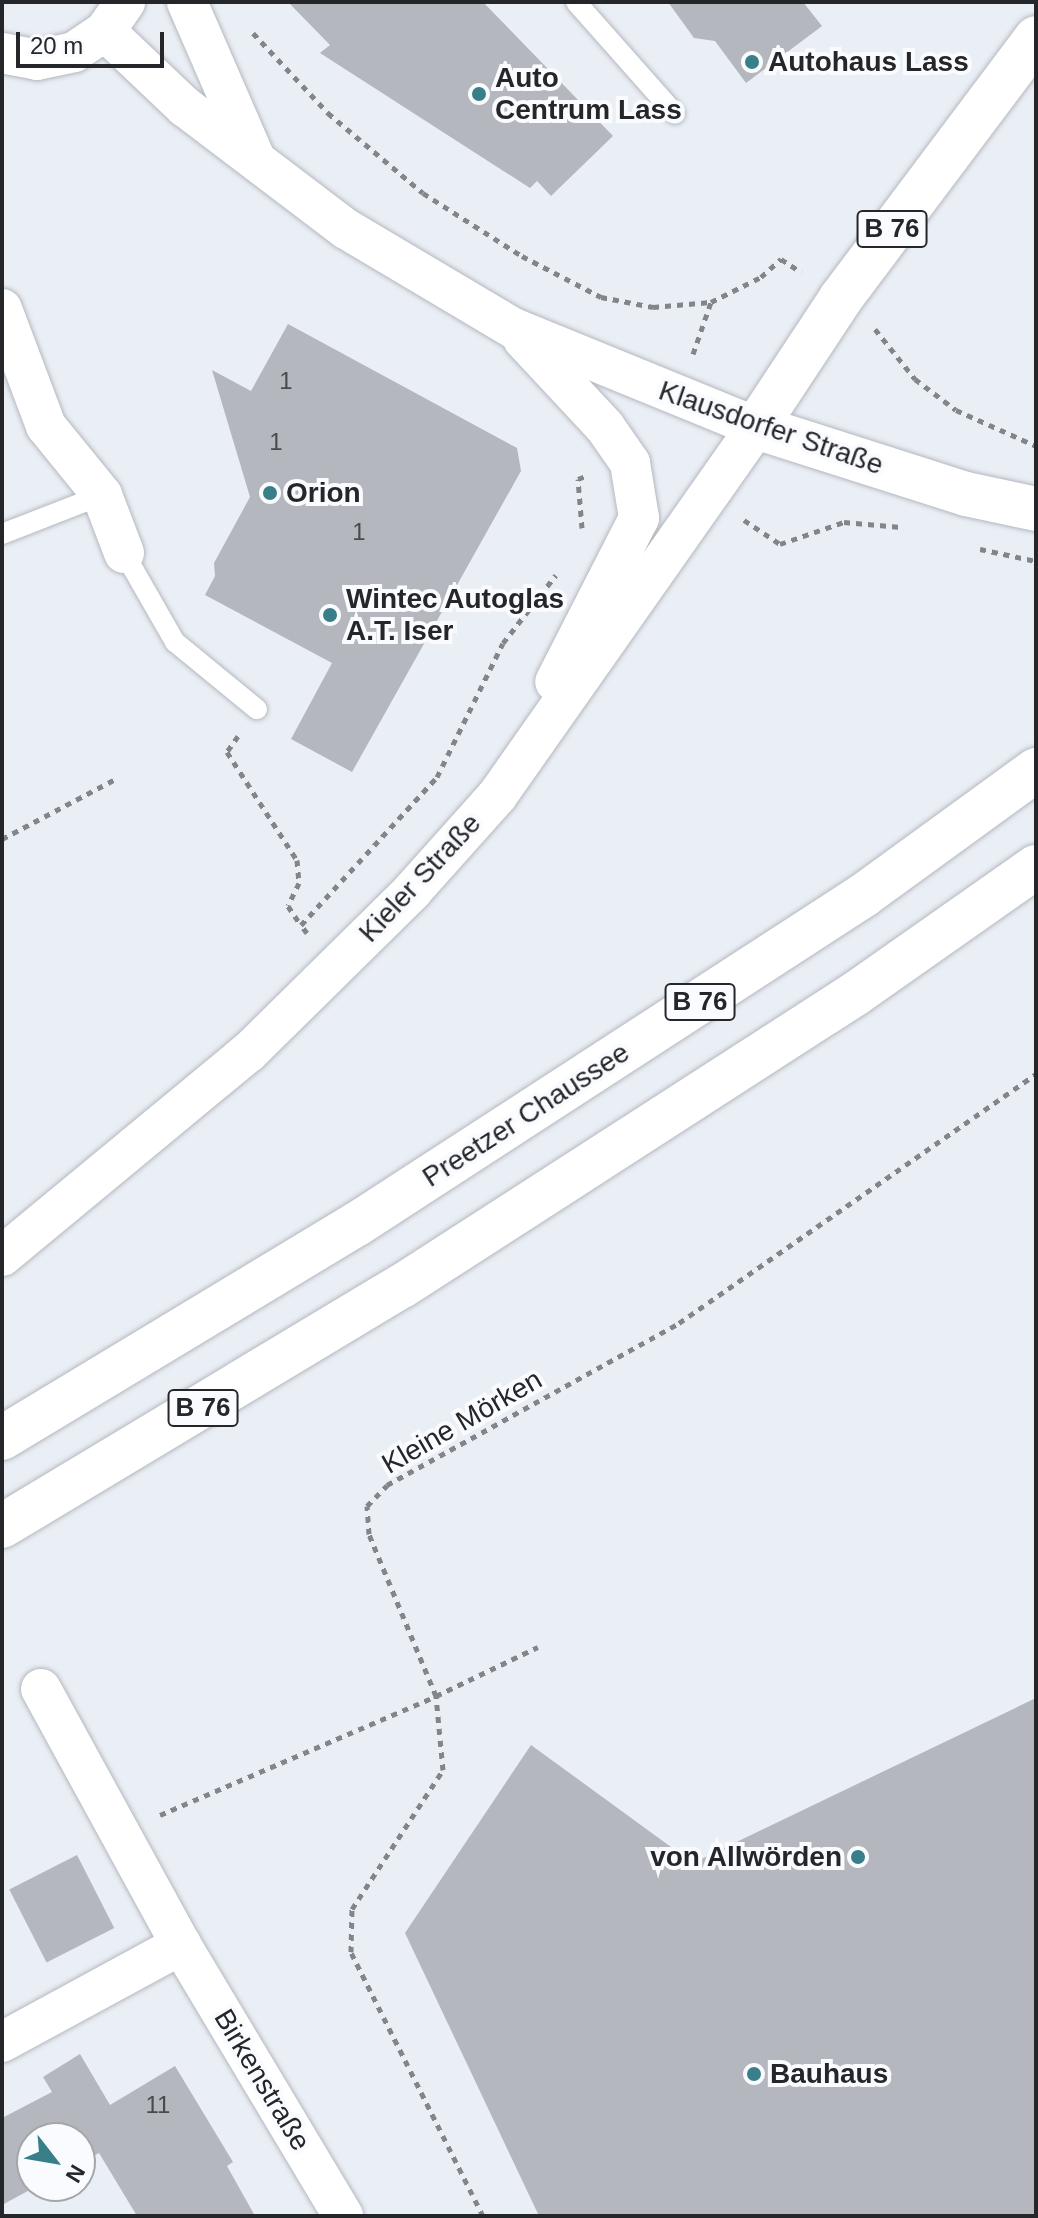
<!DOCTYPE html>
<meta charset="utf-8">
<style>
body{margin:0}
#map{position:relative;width:1038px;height:2218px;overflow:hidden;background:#eaeef5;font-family:Helvetica,sans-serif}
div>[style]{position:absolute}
.building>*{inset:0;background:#b4b7be;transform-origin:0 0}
.path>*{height:5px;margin-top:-2.5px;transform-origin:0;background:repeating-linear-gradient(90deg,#83858a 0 6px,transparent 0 12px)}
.roads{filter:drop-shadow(0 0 2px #b4b8bf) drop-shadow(0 0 2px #b4b8bf)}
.lane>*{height:20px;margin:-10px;padding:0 10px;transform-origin:10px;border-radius:10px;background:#fff}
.street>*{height:40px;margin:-20px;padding:0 20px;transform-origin:20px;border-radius:20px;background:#fff}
.secondary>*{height:44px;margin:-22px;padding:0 22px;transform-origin:22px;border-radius:22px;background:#fff}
.highway>*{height:44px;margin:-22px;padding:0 22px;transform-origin:22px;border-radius:22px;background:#fff}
.dots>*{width:22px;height:22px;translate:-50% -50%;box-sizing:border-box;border:4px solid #fafbfe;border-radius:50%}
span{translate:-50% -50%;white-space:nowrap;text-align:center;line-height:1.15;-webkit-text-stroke:8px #fafbfe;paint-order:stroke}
.number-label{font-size:24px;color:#494a4e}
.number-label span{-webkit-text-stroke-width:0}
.shield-label span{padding:2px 6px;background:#fafbfe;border:2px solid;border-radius:6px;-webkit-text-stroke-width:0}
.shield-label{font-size:26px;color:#252629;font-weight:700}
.poi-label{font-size:28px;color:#252629;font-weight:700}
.left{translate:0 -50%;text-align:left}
.right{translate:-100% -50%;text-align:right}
.street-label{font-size:28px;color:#252629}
.frame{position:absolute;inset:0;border:4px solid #252629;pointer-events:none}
.north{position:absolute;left:16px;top:2122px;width:80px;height:80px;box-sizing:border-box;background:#fafbfe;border:2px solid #a5a6a9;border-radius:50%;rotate:121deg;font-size:22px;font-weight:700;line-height:32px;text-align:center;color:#252629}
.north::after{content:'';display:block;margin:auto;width:28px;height:36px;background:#387f89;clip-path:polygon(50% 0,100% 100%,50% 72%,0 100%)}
.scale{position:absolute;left:16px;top:32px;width:148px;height:36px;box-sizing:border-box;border:4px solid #252629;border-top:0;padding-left:10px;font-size:24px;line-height:28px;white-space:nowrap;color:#252629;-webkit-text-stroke:6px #fafbfe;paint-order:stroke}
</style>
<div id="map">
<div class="building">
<div style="clip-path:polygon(288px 2px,483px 2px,613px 136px,551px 196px,537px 181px,530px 188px,320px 53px,330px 45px)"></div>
<div style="clip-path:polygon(668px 2px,803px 2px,822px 26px,746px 83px,715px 41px,694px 38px)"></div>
<div style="clip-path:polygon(288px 324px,517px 448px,521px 471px,352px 772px,291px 739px,332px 663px,205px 595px,215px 576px,214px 563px,250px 497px,212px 370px,251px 391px)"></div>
<div style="clip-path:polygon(1036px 1698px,1036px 2216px,539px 2216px,405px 1933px,531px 1745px,693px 1863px)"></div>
<div style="left:77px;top:1855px;width:82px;height:76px;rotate:63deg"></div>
<div style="clip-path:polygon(80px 2054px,110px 2105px,175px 2066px,233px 2162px,227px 2166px,255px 2216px,137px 2216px,99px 2153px,80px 2163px,80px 2138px,32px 2138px,32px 2186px,37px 2186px,2px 2205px,2px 2118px,52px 2092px,43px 2077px)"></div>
</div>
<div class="path">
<div style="left:253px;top:33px;width:110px;rotate:46.8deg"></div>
<div style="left:328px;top:113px;width:124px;rotate:40.1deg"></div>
<div style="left:423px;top:193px;width:117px;rotate:32.5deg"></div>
<div style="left:522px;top:256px;width:89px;rotate:27.4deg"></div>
<div style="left:601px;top:297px;width:53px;rotate:10.9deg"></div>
<div style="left:653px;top:307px;width:58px;rotate:-4.9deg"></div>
<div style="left:711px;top:302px;width:56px;rotate:-26.6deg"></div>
<div style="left:761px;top:277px;width:27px;rotate:-42deg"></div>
<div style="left:781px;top:259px;width:24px;rotate:33deg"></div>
<div style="left:875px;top:329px;width:64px;rotate:51.3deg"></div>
<div style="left:915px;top:379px;width:51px;rotate:37.1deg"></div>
<div style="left:956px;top:410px;width:88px;rotate:24.2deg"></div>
<div style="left:693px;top:354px;width:55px;rotate:-70.9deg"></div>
<div style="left:744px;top:520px;width:43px;rotate:33.7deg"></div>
<div style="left:780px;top:544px;width:68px;rotate:-19deg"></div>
<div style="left:844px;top:522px;width:57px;rotate:5deg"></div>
<div style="left:582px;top:528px;width:49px;rotate:-94.7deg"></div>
<div style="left:578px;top:479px;width:9px;rotate:-21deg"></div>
<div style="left:980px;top:549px;width:57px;rotate:12.1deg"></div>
<div style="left:238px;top:736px;width:19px;rotate:125deg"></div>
<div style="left:227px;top:752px;width:129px;rotate:57.1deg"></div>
<div style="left:297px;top:860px;width:23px;rotate:85deg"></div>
<div style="left:299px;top:883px;width:25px;rotate:116deg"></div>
<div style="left:288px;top:906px;width:23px;rotate:56deg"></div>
<div style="left:2px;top:839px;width:130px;rotate:-27.9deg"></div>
<div style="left:307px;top:933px;width:10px;rotate:-127deg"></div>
<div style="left:301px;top:925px;width:201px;rotate:-47.4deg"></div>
<div style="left:437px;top:777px;width:149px;rotate:-63.8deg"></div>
<div style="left:503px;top:643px;width:86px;rotate:-52.1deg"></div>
<div style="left:160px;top:1815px;width:301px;rotate:-23.3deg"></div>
<div style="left:436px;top:1696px;width:175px;rotate:-112.5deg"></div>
<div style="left:369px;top:1534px;width:28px;rotate:-94deg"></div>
<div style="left:367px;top:1506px;width:29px;rotate:-46deg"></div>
<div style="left:387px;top:1485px;width:334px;rotate:-29deg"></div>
<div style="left:679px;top:1323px;width:435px;rotate:-34.9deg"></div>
<div style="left:483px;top:2216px;width:295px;rotate:-116.6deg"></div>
<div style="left:351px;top:1952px;width:43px;rotate:-88.7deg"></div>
<div style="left:352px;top:1909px;width:166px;rotate:-56.8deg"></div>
<div style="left:443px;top:1770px;width:74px;rotate:-95.4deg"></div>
<div style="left:436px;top:1696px;width:113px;rotate:-25.7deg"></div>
</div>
<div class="roads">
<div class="lane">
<div style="left:576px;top:2px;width:149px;rotate:48.5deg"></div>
<div style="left:2px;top:534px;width:107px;rotate:-21.3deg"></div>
<div style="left:124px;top:553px;width:103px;rotate:60.2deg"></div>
<div style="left:175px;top:642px;width:106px;rotate:39.3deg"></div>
</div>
<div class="street">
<div style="left:187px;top:2px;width:168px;rotate:66.5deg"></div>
<div style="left:2px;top:53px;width:36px;rotate:11deg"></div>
<div style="left:37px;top:60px;width:38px;rotate:-12deg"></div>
<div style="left:74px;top:52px;width:37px;rotate:-34deg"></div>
<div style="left:105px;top:31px;width:35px;rotate:-55deg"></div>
<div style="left:2px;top:309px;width:125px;rotate:69.4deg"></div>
<div style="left:46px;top:426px;width:89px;rotate:50.9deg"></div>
<div style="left:102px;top:495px;width:62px;rotate:69.2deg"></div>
<div style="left:523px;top:339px;width:120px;rotate:47deg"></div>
<div style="left:605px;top:427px;width:44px;rotate:55.2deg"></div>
<div style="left:630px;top:463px;width:56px;rotate:80.7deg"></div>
<div style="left:639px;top:518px;width:184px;rotate:117.1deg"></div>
<div style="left:2px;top:1256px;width:320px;rotate:-39.6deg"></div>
<div style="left:249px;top:1052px;width:229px;rotate:-44.6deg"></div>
<div style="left:412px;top:891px;width:127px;rotate:-48.2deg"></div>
<div style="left:497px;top:796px;width:451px;rotate:-54.9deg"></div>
<div style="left:756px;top:427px;width:262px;rotate:-157.8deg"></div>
<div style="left:513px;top:328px;width:194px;rotate:-149.3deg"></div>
<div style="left:346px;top:229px;width:202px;rotate:-142.8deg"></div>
<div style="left:185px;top:107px;width:110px;rotate:-136.5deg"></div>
<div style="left:41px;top:1689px;width:292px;rotate:61.3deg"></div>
<div style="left:2px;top:2042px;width:204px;rotate:-28.5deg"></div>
<div style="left:181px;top:1945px;width:316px;rotate:59.1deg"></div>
</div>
<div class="secondary">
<div style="left:756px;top:427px;width:220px;rotate:17.7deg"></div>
<div style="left:966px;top:494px;width:72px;rotate:12.1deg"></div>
</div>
<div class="highway">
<div style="left:756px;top:427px;width:154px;rotate:-56.6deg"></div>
<div style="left:841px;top:298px;width:325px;rotate:-53.1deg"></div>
<div style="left:2px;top:1438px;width:415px;rotate:-31.1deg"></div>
<div style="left:357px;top:1224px;width:604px;rotate:-32.98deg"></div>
<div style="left:864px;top:895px;width:213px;rotate:-36deg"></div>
<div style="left:2px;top:1526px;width:466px;rotate:-31deg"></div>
<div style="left:402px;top:1286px;width:539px;rotate:-32.81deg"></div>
<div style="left:855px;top:994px;width:221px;rotate:-35.1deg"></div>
</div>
</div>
<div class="dots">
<div style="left:752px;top:62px;background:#387f89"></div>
<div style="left:479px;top:94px;background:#387f89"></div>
<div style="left:270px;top:493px;background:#387f89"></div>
<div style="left:330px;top:615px;background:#387f89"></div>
<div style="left:858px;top:1857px;background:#387f89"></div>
<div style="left:754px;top:2074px;background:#387f89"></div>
</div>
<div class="number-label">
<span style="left:286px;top:381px">1</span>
<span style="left:276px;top:442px">1</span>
<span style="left:359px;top:532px">1</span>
<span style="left:158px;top:2105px">11</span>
</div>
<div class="shield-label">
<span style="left:892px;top:229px">B 76</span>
<span style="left:700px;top:1002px">B 76</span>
<span style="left:203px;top:1408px">B 76</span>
</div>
<div class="poi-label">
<span class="left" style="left:768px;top:62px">Autohaus Lass</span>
<span class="left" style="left:495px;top:94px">Auto<br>Centrum Lass</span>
<span class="left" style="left:286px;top:493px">Orion</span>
<span class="left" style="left:346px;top:615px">Wintec Autoglas<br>A.T. Iser</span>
<span class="right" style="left:842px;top:1857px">von Allwörden</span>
<span class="left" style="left:770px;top:2074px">Bauhaus</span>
</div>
<div class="street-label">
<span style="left:771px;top:428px;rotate:19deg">Klausdorfer Straße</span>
<span style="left:420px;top:878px;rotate:-47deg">Kieler Straße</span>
<span style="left:526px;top:1115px;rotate:-33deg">Preetzer Chaussee</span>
<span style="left:462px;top:1422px;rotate:-30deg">Kleine Mörken</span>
<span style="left:262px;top:2080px;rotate:59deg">Birkenstraße</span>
</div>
<div class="frame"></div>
<div class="north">N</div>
<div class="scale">20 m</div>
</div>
